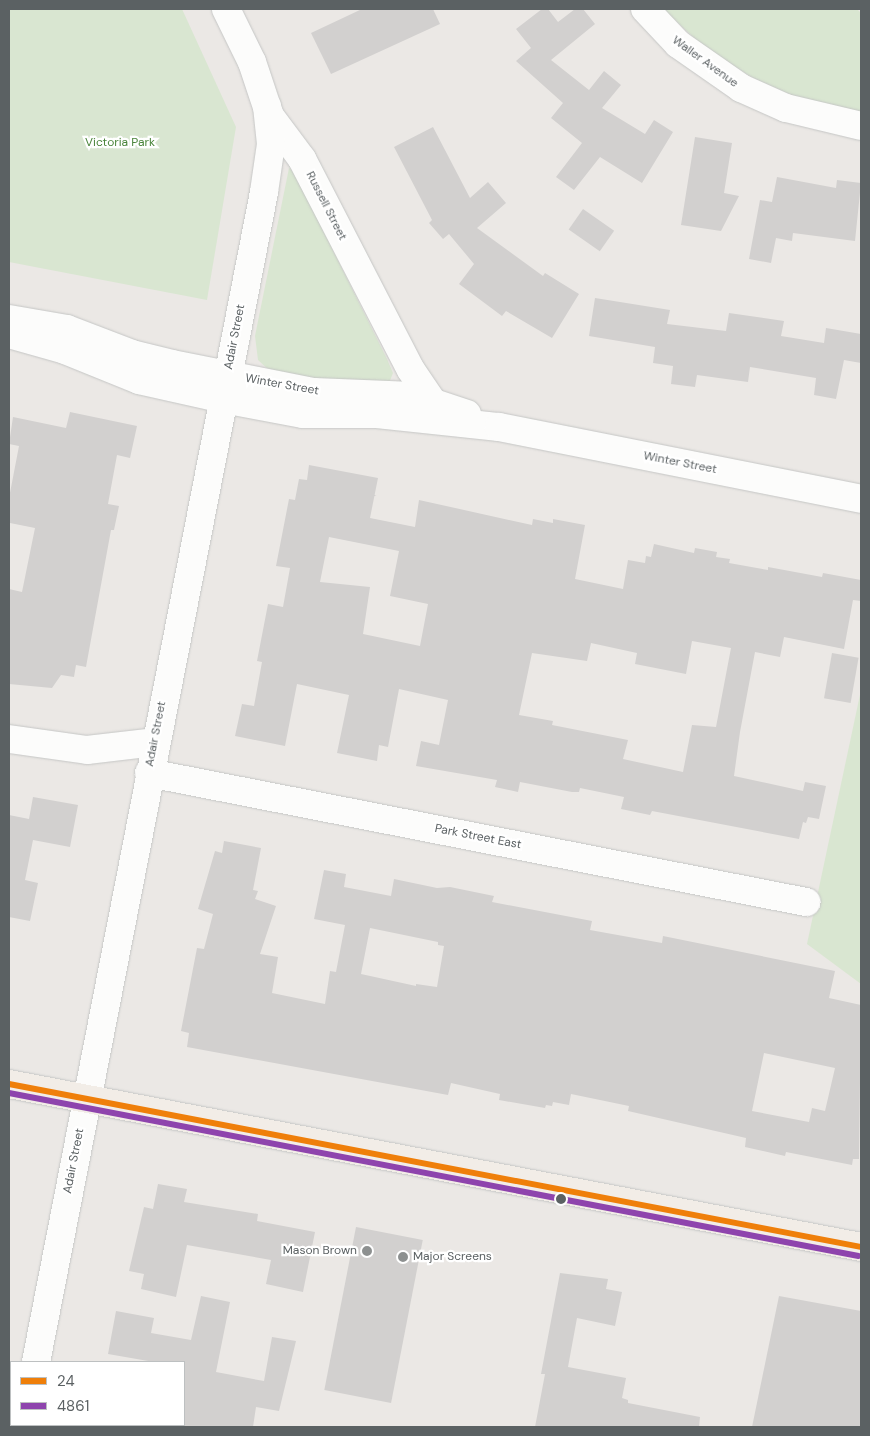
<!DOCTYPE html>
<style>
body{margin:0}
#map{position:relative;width:870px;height:1436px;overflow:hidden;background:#ebe8e5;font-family:"DM Sans",sans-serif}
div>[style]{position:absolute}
.green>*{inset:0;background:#d9e6d1}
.building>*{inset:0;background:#d2d0cf;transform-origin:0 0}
.roads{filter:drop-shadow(0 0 1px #c5c6c5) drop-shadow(0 0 1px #c5c6c5)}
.minor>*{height:28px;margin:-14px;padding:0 14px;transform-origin:14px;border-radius:14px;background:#fcfcfb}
.major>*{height:28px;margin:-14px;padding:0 14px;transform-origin:14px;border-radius:14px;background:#f2ede7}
.bus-1>*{height:6px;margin:-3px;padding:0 3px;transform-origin:3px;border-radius:3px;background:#ef7f0a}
.bus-2>*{height:6px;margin:-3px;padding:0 3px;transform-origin:3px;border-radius:3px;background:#8e44ad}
.dots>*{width:14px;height:14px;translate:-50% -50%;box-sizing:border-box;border:2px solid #fff;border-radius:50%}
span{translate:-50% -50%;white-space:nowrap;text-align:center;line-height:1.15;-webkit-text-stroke:4.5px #fff;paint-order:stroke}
.street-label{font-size:12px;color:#5b6163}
.park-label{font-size:12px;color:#49843a}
.poi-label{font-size:12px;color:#5b6163}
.right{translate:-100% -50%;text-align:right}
.left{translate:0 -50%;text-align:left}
.frame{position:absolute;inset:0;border:10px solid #5b6163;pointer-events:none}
.legend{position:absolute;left:10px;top:1361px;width:175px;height:65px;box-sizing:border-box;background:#fff;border:1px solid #bdc0c1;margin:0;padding:6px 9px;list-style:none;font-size:15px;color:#5b6163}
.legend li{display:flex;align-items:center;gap:10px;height:25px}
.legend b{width:25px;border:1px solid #bdc0c1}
</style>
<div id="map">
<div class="green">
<div style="clip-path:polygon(9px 9px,182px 9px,236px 127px,207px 300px,9px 262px)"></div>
<div style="clip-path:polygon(663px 9px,857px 9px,861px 13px,861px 112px,796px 97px,753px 78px,705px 48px)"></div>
<div style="clip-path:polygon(289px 168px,294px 172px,387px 359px,393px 373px,389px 383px,319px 382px,271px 372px,258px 360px,255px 336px)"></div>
<div style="clip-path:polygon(861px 690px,861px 984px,807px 944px)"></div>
</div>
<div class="building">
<div style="clip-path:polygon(362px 9px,433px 9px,440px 24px,331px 74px,311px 33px)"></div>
<div style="clip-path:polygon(542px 9px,548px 9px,558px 22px,575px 9px,583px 9px,595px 24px,551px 60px,589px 90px,604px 71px,621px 85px,602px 108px,645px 134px,654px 120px,673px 132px,642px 183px,600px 157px,574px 190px,556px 177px,582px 143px,551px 118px,563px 103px,516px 61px,531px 48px,516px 29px)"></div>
<div style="clip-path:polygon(433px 127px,470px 198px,488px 182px,506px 203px,477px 228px,543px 276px,545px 273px,579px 294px,552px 338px,506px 311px,502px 316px,459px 284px,474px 264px,449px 234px,443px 239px,429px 223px,432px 220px,394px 147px)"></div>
<div style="clip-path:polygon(695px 137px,732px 143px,724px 193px,739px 196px,721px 231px,681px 225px)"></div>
<div style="clip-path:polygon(777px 177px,836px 188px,837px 180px,861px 183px,855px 241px,793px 233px,792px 241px,776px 238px,771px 263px,749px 259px,760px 200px,772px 202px)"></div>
<div style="left:583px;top:209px;width:38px;height:25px;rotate:35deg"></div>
<div style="clip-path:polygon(595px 298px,670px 310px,667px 324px,726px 331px,729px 313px,784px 321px,781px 336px,824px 343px,826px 328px,861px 334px,861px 363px,844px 360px,836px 399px,814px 395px,816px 378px,750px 367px,748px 382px,697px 375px,695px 387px,671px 384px,673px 366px,653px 363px,655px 347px,589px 336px)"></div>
<div style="clip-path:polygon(70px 412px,137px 426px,130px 458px,117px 455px,108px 504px,119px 506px,114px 530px,111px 530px,86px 667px,76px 665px,74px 677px,61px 675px,52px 688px,9px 684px,9px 589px,22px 592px,35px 528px,10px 523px,9px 498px,19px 446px,9px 444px,13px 417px,66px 428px)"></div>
<div style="clip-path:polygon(evenodd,309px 465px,378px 478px,370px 518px,415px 527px,419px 500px,532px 525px,533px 519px,553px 523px,553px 519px,585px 525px,575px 579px,623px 589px,628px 560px,645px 563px,646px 556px,651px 557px,654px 544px,694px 553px,695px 548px,717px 552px,716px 557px,730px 559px,729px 563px,768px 570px,768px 567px,822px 577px,823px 573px,861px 580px,861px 601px,853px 600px,844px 649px,784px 637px,780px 657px,755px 652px,740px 732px,734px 776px,803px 791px,805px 782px,826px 786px,819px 819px,808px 817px,806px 823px,803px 822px,799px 839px,652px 811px,650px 815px,621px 809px,624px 797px,580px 788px,579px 792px,572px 792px,520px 782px,518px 792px,495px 787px,497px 780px,416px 766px,421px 741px,439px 745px,448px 700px,399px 689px,388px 747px,379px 745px,377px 761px,337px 753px,349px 695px,297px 684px,285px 746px,235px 736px,242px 704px,254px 706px,262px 662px,257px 661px,268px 604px,283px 607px,290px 568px,276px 566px,289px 499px,295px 500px,299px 479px,307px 480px,309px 465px,329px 537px,399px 551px,390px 596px,428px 604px,420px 646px,363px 634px,370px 587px,320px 582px,329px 537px,309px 465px,692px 641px,731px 648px,716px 727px,692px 725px,683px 772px,623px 759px,628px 740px,552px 725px,553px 721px,519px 715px,532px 653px,587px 661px,591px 643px,637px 653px,635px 664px,686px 674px,692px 641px)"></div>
<div style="left:832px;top:653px;width:27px;height:46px;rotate:10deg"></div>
<div style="clip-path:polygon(33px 797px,78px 805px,70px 847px,33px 840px,25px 880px,38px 883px,30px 921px,9px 917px,9px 815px,29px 819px)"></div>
<div style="clip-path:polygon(evenodd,224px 841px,261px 848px,253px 890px,258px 891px,255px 899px,276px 906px,260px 954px,278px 957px,272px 993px,325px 1004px,330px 971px,336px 972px,345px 925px,314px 919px,324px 870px,346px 874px,344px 887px,391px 896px,394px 879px,437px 888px,450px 887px,494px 896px,492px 902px,592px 921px,590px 930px,662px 943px,663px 936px,835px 971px,829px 998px,861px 1005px,859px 1159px,853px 1159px,852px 1165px,786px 1152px,785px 1156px,745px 1147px,746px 1138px,628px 1111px,629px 1106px,571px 1094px,569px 1105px,553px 1102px,552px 1106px,546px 1105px,545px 1108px,499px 1100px,500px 1094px,451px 1083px,448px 1095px,187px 1047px,189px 1033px,181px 1031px,197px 948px,204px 949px,213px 914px,198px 909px,215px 851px,222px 853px,224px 841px,370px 928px,438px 942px,438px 945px,444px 946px,437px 987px,416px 984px,416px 986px,361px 974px,370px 928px,224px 841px,764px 1053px,835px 1068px,825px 1111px,812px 1108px,809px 1122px,752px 1111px,764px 1053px)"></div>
<div style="clip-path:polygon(158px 1184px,187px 1189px,184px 1202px,258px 1214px,257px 1221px,315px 1232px,303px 1292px,266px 1284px,271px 1260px,187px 1245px,176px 1297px,141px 1289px,144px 1274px,129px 1271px,144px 1207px,153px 1209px)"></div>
<div style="left:356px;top:1227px;width:68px;height:166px;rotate:11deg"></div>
<div style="clip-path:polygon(560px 1273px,608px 1279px,606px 1289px,622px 1292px,615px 1326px,577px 1318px,568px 1367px,626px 1378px,622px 1398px,628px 1400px,628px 1403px,700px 1417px,699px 1427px,535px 1427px,545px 1374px,541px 1374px)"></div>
<div style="clip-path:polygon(201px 1296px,230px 1302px,216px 1372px,264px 1381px,272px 1337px,296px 1341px,279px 1411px,256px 1407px,253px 1427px,184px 1427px,184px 1362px,154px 1362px,108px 1354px,116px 1311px,154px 1318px,151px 1333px,191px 1340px)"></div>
<div style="clip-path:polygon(779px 1296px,861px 1311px,861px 1427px,752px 1427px)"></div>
</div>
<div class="roads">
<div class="minor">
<div style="left:226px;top:9px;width:59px;rotate:63.9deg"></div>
<div style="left:252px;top:62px;width:57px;rotate:71.6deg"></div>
<div style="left:270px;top:116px;width:54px;rotate:53.3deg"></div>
<div style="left:302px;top:159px;width:237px;rotate:62.7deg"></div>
<div style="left:411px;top:370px;width:37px;rotate:56deg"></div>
<div style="left:645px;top:9px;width:48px;rotate:46.7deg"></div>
<div style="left:678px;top:44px;width:77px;rotate:34.9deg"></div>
<div style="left:741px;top:88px;width:49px;rotate:24deg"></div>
<div style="left:786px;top:108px;width:77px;rotate:13.5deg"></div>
<div style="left:9px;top:319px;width:59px;rotate:9.8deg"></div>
<div style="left:67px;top:329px;width:70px;rotate:21deg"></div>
<div style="left:132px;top:354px;width:41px;rotate:14deg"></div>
<div style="left:172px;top:364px;width:145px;rotate:11.2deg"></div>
<div style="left:314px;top:392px;width:99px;rotate:2.3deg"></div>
<div style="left:413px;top:396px;width:57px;rotate:18.4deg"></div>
<div style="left:9px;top:334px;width:58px;rotate:15.9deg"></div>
<div style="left:65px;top:350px;width:80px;rotate:22.1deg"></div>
<div style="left:139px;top:380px;width:86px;rotate:12.7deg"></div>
<div style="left:223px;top:399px;width:81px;rotate:10.6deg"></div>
<div style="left:303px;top:414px;width:74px"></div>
<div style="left:377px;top:414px;width:123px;rotate:6.1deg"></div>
<div style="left:499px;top:427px;width:369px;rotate:11.2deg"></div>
<div style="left:9px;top:739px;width:79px;rotate:8deg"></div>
<div style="left:87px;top:750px;width:68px;rotate:-6.7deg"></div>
<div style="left:149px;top:773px;width:670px;rotate:11.11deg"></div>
<div style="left:36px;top:1362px;width:1192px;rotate:-78.97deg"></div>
<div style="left:264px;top:192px;width:49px;rotate:-81.7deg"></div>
<div style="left:271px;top:144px;width:38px;rotate:-96deg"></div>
<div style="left:23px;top:1427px;width:2px;rotate:-63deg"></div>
</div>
<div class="major">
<div style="left:9px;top:1084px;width:867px;rotate:10.83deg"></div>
</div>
</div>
<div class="bus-1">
<div style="left:9px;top:1084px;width:867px;rotate:10.83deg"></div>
</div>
<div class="bus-2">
<div style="left:9px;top:1093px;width:865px;rotate:10.86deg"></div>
</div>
<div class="dots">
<div style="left:561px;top:1199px;background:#5b6163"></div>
<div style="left:367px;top:1251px;background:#8d9090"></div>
<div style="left:403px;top:1257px;background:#8d9090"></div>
</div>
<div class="street-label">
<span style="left:705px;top:62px;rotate:36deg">Waller Avenue</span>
<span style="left:326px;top:206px;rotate:63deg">Russell Street</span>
<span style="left:235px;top:337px;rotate:-79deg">Adair Street</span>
<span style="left:282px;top:385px;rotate:10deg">Winter Street</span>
<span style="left:680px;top:463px;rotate:11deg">Winter Street</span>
<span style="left:156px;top:734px;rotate:-79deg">Adair Street</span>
<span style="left:478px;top:837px;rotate:11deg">Park Street East</span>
<span style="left:74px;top:1161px;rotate:-79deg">Adair Street</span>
</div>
<div class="park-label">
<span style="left:120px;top:143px">Victoria Park</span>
</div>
<div class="poi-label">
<span class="right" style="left:357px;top:1251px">Mason Brown</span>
<span class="left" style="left:413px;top:1257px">Major Screens</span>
</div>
<div class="frame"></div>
<ul class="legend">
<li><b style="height:6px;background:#ef7f0a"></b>24</li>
<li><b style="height:6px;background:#8e44ad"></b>4861</li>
</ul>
</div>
